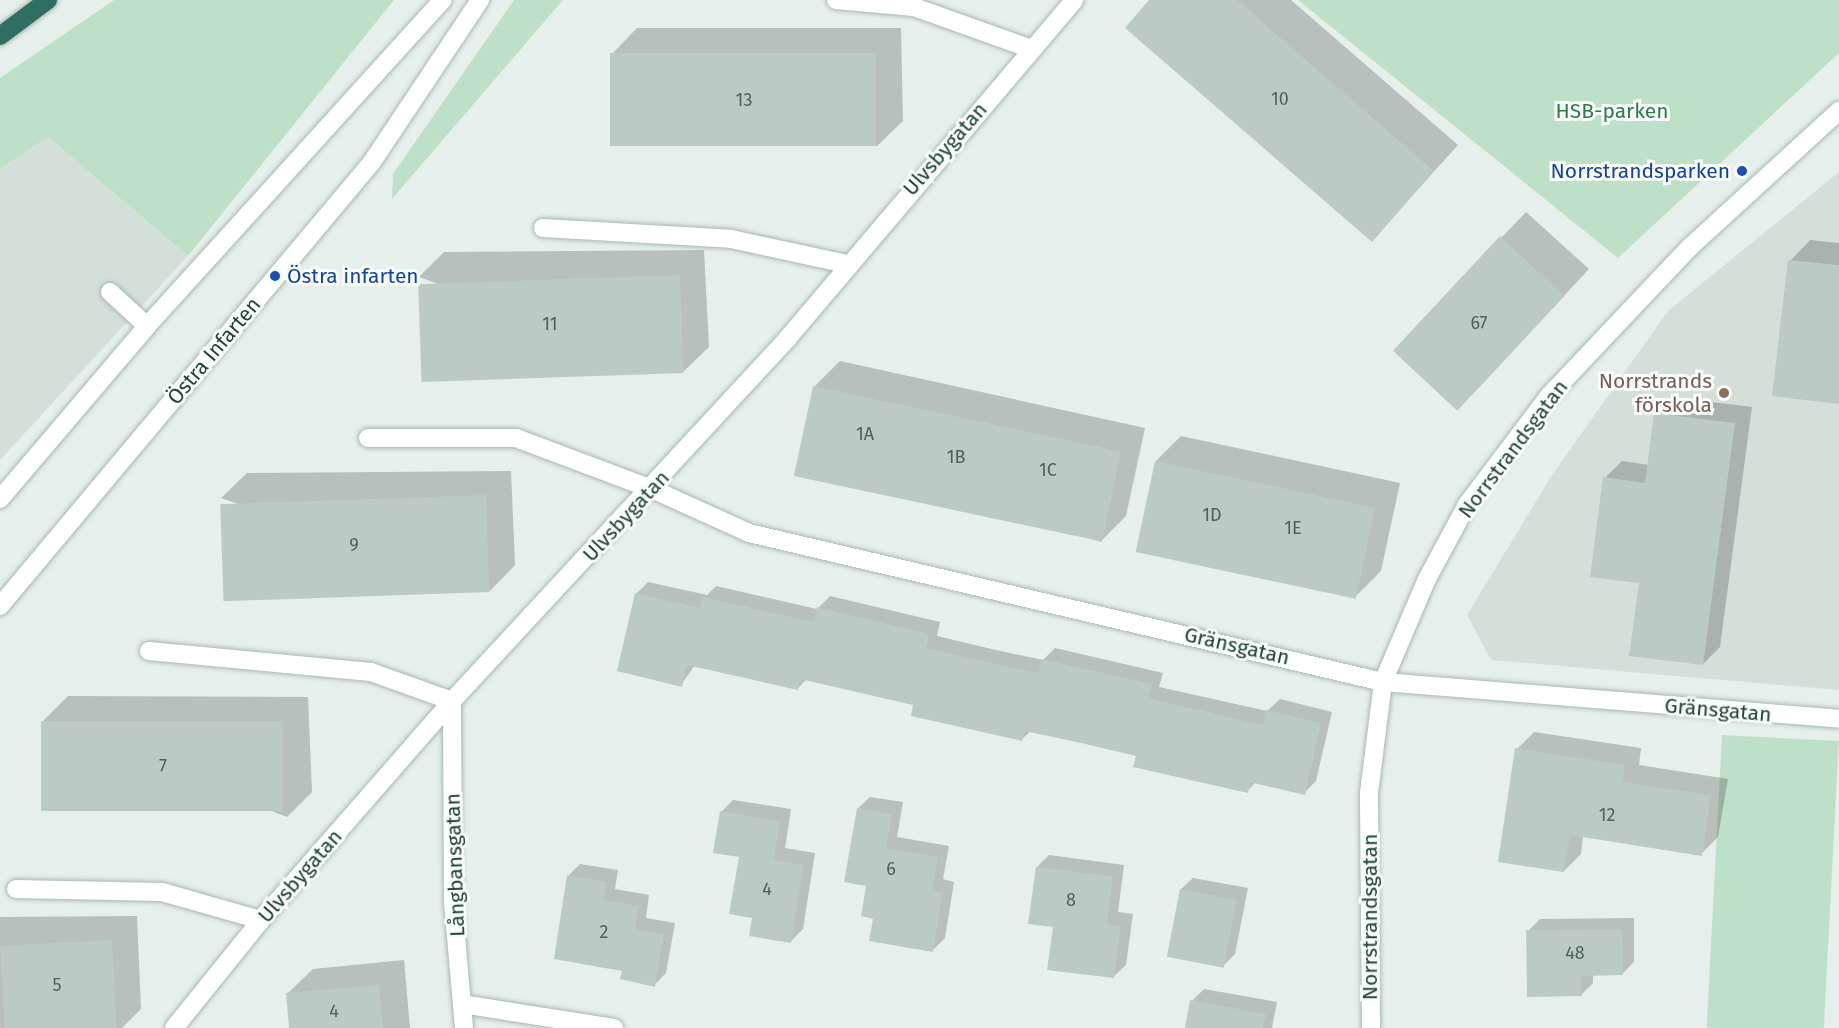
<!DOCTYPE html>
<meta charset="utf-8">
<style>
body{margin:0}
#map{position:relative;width:1839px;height:1028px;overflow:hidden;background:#e6efeb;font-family:"Fira Sans",sans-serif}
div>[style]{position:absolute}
.built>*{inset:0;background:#d4dfda}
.green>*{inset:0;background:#bfe0c8;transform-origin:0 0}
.shadow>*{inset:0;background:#0003}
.building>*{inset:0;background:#bbcac4;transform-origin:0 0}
.roads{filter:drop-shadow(0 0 2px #a8b8b2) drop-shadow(0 0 2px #a8b8b2)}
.lane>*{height:18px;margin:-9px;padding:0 9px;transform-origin:9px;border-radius:9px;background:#fff}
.street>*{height:18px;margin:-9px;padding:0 9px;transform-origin:9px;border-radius:9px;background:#fff}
.secondary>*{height:18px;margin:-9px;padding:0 9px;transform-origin:9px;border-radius:9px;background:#fff}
.highway>*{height:18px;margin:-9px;padding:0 9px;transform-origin:9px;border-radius:9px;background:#2f6f62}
.dots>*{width:16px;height:16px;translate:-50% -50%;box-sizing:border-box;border:3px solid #f7fbf9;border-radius:50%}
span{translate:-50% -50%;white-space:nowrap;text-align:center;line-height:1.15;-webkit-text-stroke:6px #f7fbf9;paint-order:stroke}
.number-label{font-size:18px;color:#4a645c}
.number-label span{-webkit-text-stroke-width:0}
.park-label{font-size:21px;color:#2d7a4b}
.street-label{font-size:21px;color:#24423a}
.transit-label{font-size:21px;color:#164399}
.right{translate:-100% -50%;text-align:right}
.left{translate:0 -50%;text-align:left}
.education-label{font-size:21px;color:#785e54}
</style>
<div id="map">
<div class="built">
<div style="clip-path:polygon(48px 137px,188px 256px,0 460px,0 169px)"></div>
<div style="clip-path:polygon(1839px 172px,1839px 690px,1491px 660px,1467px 615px,1552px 475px,1668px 311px)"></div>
</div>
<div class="green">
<div style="clip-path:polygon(114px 0,394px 0,188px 256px,48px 137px,0 169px,0 78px)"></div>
<div style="clip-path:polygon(514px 0,563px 0,392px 199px,393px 174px)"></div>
<div style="clip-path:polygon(1298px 0,1839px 0,1839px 53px,1618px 258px)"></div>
<div style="left:1722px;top:735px;width:117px;height:293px;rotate:3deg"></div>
</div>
<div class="shadow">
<div style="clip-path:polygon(1151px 0,1291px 0,1458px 145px,1372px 240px)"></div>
<div style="clip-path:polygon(637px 28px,901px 28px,903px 121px,877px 146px,612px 54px)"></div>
<div style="clip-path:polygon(1526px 212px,1589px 269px,1483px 383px,1501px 238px)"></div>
<div style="clip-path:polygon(1810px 240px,1839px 243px,1839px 402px,1790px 261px)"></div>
<div style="clip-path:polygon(704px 250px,709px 347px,683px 372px,419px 277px,444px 252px)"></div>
<div style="clip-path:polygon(840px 361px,1145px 428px,1126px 516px,1100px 542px,815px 386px)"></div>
<div style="clip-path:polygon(1672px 397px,1752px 407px,1720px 647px,1703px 664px,1640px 582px,1605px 478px,1622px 461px,1649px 465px,1655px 414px)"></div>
<div style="clip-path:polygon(1181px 436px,1400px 483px,1381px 571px,1355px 597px,1156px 461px)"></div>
<div style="clip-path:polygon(511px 471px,515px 565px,490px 591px,221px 498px,247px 473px)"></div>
<div style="clip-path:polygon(648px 582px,707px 595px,716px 586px,817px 609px,830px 596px,940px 622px,937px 636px,996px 650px,1043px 660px,1055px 648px,1163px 673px,1159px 687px,1267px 711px,1280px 699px,1332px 712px,1316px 781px,1304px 793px,1256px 782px,1247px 791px,1137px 755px,1031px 731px,1022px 739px,915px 704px,807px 679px,797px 689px,695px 665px,681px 685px,636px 594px)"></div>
<div style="clip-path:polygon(68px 696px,308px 697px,312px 792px,287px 817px,42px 722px)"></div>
<div style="clip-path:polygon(1534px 732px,1641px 748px,1639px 765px,1728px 779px,1718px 837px,1701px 854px,1583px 836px,1581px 854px,1564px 871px,1517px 749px)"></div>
<div style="clip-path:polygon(870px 797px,903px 802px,897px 837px,949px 846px,943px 879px,954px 882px,945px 938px,933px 950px,875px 917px,858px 808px)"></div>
<div style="clip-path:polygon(733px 800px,791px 809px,785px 848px,815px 853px,803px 929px,791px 941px,754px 916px,741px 856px,721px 812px)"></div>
<div style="clip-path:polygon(1049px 855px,1124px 865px,1118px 912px,1133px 914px,1126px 965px,1114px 976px,1055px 926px,1037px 867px)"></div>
<div style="clip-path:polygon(580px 864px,618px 870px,615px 889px,649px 895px,646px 918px,675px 923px,666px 973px,654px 985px,624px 970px,568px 876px)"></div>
<div style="clip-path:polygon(1193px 878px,1248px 888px,1235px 954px,1223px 966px,1181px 889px)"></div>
<div style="clip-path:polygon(137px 916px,141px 1009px,122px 1028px,0 1028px,0 917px)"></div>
<div style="clip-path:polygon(1634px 918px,1634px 962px,1622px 974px,1593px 974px,1593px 983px,1581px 995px,1528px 931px,1540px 919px)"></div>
<div style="clip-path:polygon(404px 960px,410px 1028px,290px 1028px,287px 994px,313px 969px)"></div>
<div style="clip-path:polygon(1204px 989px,1277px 1002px,1272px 1028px,1186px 1028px,1192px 1001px)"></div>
</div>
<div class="building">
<div style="clip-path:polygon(1149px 0,1237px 0,1434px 171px,1372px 242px,1125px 28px)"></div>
<div style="left:610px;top:53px;width:266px;height:93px"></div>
<div style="left:1500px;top:236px;width:88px;height:157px;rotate:43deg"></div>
<div style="clip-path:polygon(1788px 260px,1839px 265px,1839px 404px,1772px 396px)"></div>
<div style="left:680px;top:275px;width:98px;height:262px;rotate:88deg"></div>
<div style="left:813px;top:386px;width:315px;height:92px;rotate:12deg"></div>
<div style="clip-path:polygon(1654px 413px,1735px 423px,1703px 665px,1629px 656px,1639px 583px,1590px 577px,1603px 477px,1645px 483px)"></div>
<div style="left:1155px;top:461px;width:225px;height:93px;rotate:12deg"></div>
<div style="left:486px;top:495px;width:97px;height:266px;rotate:88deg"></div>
<div style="clip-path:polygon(635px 593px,700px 608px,703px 597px,813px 622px,817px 607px,929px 634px,926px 648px,983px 661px,1038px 673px,1041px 659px,1152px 684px,1148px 698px,1263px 725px,1266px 710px,1321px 723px,1305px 795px,1250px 782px,1248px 793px,1133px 767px,1136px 756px,1081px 743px,1025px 731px,1022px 741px,911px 716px,913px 705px,800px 679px,798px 690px,687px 665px,682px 687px,617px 671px)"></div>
<div style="left:41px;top:721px;width:242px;height:90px"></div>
<div style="clip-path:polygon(1515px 748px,1625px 765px,1622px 782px,1711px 795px,1702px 856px,1570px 835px,1564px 872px,1498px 862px)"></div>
<div style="clip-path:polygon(857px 808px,892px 814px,886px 848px,938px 857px,932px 891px,943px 893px,933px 952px,869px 941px,873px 919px,861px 916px,866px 886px,844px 882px)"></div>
<div style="clip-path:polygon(720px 811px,780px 821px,774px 860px,804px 865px,791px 943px,749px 936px,752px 918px,729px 914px,739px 857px,713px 853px)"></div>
<div style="clip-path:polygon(1036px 867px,1113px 876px,1107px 924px,1121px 926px,1114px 978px,1047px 970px,1053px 927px,1028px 924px)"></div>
<div style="clip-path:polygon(567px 875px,607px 882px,604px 900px,638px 906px,635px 930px,664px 934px,655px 987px,620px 979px,622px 971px,554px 959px)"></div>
<div style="left:1180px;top:889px;width:58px;height:69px;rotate:11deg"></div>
<div style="clip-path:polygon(1622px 929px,1623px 975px,1581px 976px,1582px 996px,1527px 997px,1526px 930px)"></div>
<div style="left:112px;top:940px;width:88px;height:112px;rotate:87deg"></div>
<div style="clip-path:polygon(379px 985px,383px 1028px,289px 1028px,286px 993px)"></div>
<div style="clip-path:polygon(1190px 1000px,1266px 1014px,1263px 1028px,1185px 1028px)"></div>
</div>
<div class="roads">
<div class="lane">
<div style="left:836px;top:0;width:78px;rotate:5.1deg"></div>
<div style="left:914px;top:7px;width:124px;rotate:19.7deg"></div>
<div style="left:543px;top:228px;width:188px;rotate:3.3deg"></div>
<div style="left:731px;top:239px;width:119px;rotate:12.2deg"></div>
<div style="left:110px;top:292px;width:50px;rotate:42.6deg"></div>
<div style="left:368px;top:438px;width:148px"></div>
<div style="left:516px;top:438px;width:145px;rotate:20.6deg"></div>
<div style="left:149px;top:651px;width:223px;rotate:5.4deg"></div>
<div style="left:371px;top:672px;width:86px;rotate:19.7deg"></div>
<div style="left:16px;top:889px;width:146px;rotate:1.2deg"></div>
<div style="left:162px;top:892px;width:103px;rotate:15.8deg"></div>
</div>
<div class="street">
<div style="left:652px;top:489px;width:107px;rotate:24.4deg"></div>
<div style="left:749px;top:533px;width:651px;rotate:13.23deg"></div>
<div style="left:1383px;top:682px;width:457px;rotate:4.6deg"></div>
<div style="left:452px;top:701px;width:201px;rotate:89.7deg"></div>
<div style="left:453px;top:902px;width:126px;rotate:85deg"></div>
<div style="left:462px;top:1004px;width:154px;rotate:9deg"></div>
<div style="left:174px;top:1028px;width:139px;rotate:-51.1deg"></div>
<div style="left:261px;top:920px;width:291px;rotate:-48.9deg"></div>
<div style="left:452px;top:701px;width:493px;rotate:-47.2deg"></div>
<div style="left:787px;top:339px;width:444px;rotate:-49.7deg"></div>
<div style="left:1371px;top:1028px;width:235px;rotate:-90.5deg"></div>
<div style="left:1369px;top:793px;width:112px;rotate:-82.8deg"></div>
<div style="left:1383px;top:682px;width:112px;rotate:-66.9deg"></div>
<div style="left:1427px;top:579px;width:86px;rotate:-61.7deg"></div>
<div style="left:1468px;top:503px;width:134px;rotate:-52.9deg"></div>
<div style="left:1549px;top:396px;width:205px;rotate:-46.6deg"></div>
<div style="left:1690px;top:247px;width:202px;rotate:-42.4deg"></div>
</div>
<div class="secondary">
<div style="left:0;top:499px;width:227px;rotate:-49.6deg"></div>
<div style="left:147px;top:326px;width:440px;rotate:-47.8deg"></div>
<div style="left:0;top:606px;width:579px;rotate:-50.04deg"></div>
<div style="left:372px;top:162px;width:195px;rotate:-56.3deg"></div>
</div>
<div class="highway">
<div style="left:0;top:36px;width:60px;rotate:-36.9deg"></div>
</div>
</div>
<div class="dots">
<div style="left:1742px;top:171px;background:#1a4fb4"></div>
<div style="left:275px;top:276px;background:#1a4fb4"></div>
<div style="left:1724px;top:393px;background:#8d6e63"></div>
</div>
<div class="number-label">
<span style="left:1280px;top:99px">10</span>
<span style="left:744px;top:100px">13</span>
<span style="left:1479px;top:323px">67</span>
<span style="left:550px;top:324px">11</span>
<span style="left:865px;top:434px">1A</span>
<span style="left:956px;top:457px">1B</span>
<span style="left:1048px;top:470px">1C</span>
<span style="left:1212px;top:515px">1D</span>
<span style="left:1293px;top:528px">1E</span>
<span style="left:354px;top:545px">9</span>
<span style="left:163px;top:766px">7</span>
<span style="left:1607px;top:815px">12</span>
<span style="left:891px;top:869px">6</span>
<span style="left:767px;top:889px">4</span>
<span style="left:1071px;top:900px">8</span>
<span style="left:604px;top:932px">2</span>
<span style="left:1575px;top:953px">48</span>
<span style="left:57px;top:985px">5</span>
<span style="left:334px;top:1011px">4</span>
</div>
<div class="park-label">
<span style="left:1612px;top:111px">HSB-parken</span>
</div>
<div class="street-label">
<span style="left:945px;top:149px;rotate:-49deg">Ulvsbygatan</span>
<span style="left:214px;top:351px;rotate:-50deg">Östra Infarten</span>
<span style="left:1513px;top:449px;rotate:-53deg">Norrstrandsgatan</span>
<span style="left:626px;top:516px;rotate:-47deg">Ulvsbygatan</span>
<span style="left:1237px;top:646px;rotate:13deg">Gränsgatan</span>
<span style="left:1718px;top:710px;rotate:5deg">Gränsgatan</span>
<span style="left:455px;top:865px;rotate:-92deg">Långbansgatan</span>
<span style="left:300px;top:876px;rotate:-49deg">Ulvsbygatan</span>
<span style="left:1370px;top:917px;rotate:-90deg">Norrstrandsgatan</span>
</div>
<div class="transit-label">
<span class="right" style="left:1730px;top:171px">Norrstrandsparken</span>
<span class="left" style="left:287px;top:276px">Östra infarten</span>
</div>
<div class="education-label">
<span class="right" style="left:1712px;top:393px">Norrstrands<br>förskola</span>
</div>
</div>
